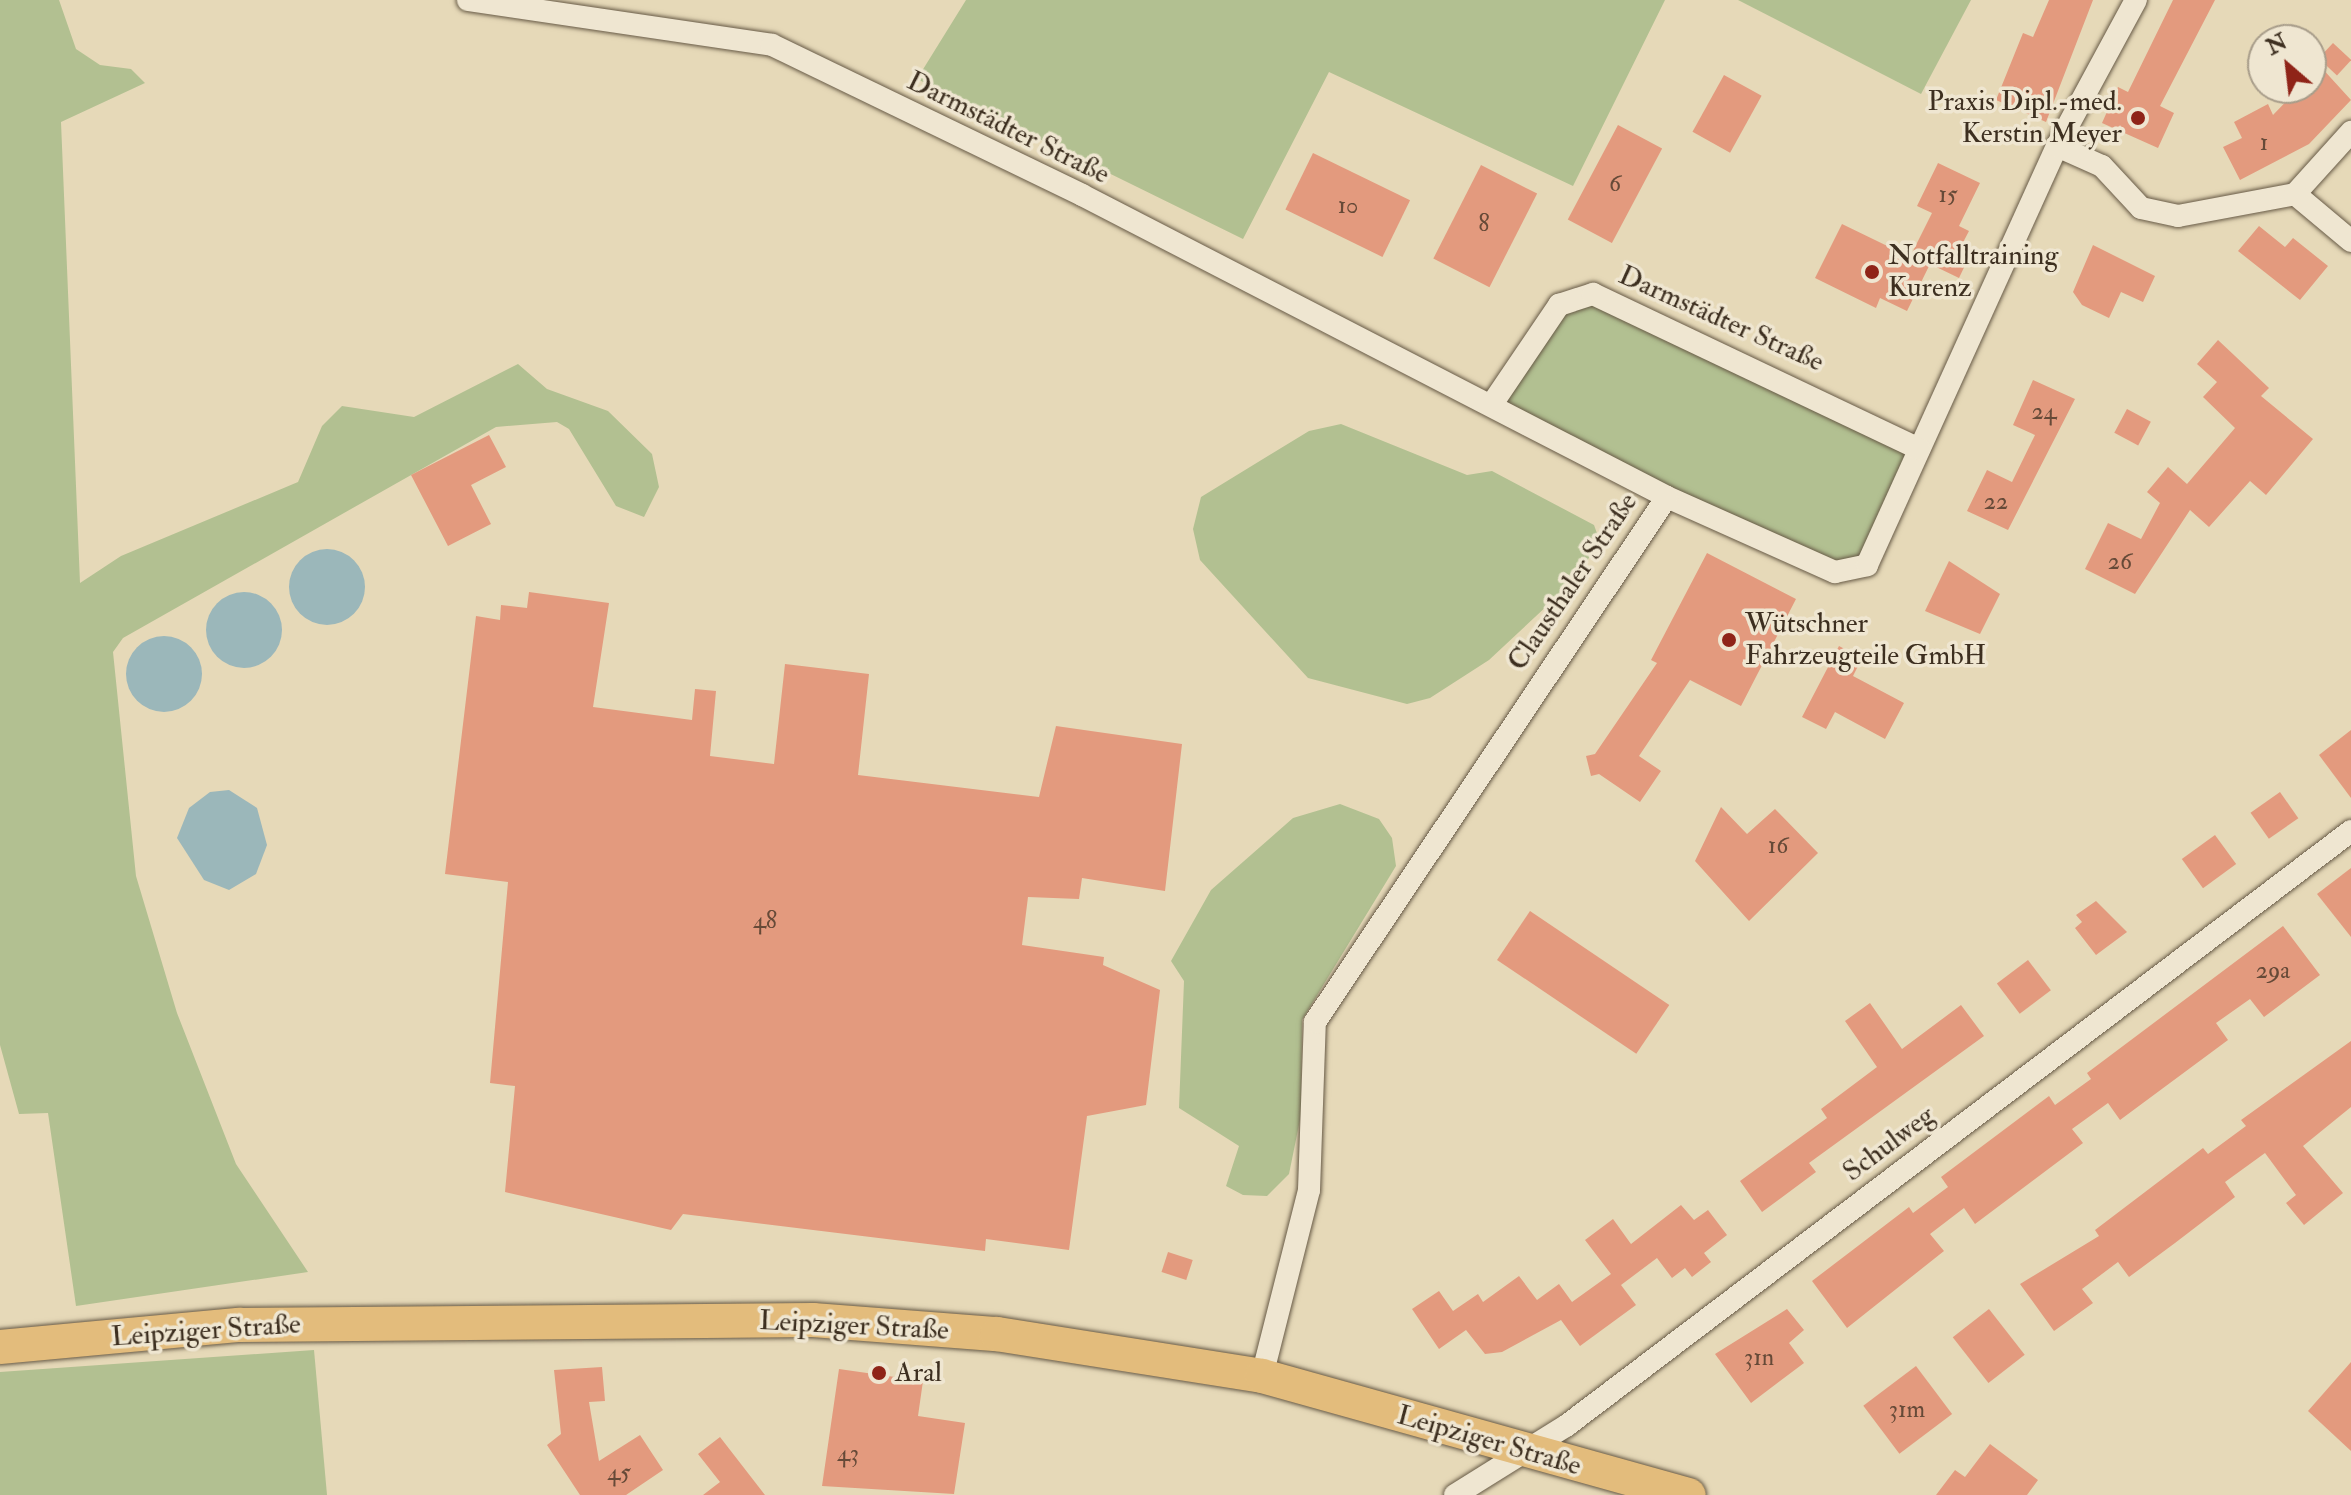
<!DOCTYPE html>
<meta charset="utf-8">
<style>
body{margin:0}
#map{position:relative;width:2351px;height:1495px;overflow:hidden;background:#e6d9b8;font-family:"IM FELL Double Pica",serif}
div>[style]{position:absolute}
.green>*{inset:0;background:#b2c091}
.water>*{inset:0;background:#9bb7ba}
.round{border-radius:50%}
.building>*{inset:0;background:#e39a7e;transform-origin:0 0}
.roads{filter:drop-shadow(0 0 2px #675a46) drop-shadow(0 0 2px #675a46)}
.street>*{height:22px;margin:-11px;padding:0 11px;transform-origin:11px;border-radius:11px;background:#efe6d1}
.primary>*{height:34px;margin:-17px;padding:0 17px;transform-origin:17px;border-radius:17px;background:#e3bc7c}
.dots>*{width:22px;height:22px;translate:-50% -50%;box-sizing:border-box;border:4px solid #efe6d1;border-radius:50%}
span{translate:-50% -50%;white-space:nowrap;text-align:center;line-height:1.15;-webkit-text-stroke:7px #efe6d1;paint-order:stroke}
.number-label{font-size:24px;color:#664a38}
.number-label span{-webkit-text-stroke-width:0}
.poi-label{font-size:28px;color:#3d2f20}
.right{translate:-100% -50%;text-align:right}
.left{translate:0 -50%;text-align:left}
.street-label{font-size:28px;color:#3d2f20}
.north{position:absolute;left:2247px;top:24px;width:80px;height:80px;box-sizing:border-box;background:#efe6d1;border:2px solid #a89d8a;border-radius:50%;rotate:332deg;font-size:22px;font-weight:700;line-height:32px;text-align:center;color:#3d2f20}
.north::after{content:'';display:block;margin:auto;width:28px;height:36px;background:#8f2418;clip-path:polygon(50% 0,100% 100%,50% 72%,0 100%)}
</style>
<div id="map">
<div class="green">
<div style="clip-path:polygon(0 0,59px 0,76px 49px,100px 65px,131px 69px,145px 83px,61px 122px,80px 583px,121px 556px,298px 482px,322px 426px,342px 406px,414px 417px,518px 364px,547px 389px,608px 411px,652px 454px,659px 487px,644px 517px,616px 506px,569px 429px,557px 422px,496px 427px,123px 638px,113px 652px,136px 876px,177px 1013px,236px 1164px,308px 1272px,76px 1306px,48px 1113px,19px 1114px,0 1045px)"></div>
<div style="clip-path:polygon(966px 0,1665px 0,1573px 186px,1329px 72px,1243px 239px,917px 79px)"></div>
<div style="clip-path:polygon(1738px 0,1971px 0,1921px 94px)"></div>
<div style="clip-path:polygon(1593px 294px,1919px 449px,1867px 565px,1835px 572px,1492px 404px,1531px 337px)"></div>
<div style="clip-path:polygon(1341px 424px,1467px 475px,1492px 471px,1594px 525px,1599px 539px,1579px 576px,1489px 660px,1430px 698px,1407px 704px,1308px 678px,1200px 560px,1193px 529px,1201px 497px,1309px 431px)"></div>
<div style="clip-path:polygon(1340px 804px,1379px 819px,1392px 838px,1396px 866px,1302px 1020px,1301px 1115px,1289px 1174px,1267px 1196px,1243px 1195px,1226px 1186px,1239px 1146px,1179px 1108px,1184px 981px,1171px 961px,1211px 890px,1293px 818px)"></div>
<div style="clip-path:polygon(314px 1350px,327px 1495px,0 1495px,0 1372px)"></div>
</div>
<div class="water">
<div class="round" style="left:289px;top:549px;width:76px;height:76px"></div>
<div class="round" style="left:206px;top:592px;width:76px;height:76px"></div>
<div class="round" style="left:126px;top:636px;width:76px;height:76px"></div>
<div style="clip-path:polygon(229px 790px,257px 808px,267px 845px,256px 874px,229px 890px,204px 880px,177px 838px,189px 808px,210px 792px)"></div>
</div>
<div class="building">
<div style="clip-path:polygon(2049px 0,2093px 0,2046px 122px,1996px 100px,2023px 33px,2033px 37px)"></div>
<div style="clip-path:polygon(2173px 0,2215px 0,2160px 106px,2174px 113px,2158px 148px,2102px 123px,2118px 87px,2128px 92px)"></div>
<div style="left:2333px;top:43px;width:25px;height:21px;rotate:43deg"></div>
<div style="clip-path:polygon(2320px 66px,2351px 100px,2309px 144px,2240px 180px,2223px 147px,2242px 138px,2234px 122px,2268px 104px,2273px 115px,2299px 88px,2311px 88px)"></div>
<div style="left:1724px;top:75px;width:43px;height:65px;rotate:29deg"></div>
<div style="left:1618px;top:125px;width:50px;height:107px;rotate:28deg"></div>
<div style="left:1313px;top:153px;width:108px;height:63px;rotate:26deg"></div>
<div style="clip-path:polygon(1938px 163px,1980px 183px,1959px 226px,1969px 231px,1958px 252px,1969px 257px,1959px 278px,1930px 264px,1907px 311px,1880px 298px,1876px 308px,1815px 278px,1842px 224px,1910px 257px,1932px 213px,1917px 206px)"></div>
<div style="left:1481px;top:165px;width:63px;height:105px;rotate:27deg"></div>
<div style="clip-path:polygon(2259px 226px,2285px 247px,2293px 238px,2328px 266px,2300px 300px,2238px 251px)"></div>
<div style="clip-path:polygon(2093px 245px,2155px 276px,2143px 302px,2121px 292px,2109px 318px,2082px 305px,2073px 292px)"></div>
<div style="clip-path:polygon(2218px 340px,2269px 388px,2261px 396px,2313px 439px,2266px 495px,2250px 481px,2209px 527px,2190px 510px,2135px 594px,2085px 569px,2108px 523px,2141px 539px,2160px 503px,2147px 492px,2168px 467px,2187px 484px,2235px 428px,2203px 397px,2217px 382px,2197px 364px)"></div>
<div style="clip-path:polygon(2033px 380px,2075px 399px,2008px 530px,1967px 511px,1987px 470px,2012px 482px,2035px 435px,2013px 425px)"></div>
<div style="left:2127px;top:409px;width:27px;height:27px;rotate:28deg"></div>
<div style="clip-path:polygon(489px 435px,506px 467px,471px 485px,491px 524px,448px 546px,411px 475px)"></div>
<div style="clip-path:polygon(1707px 553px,1796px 599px,1741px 706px,1690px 680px,1639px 756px,1661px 771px,1640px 802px,1599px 774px,1591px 776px,1586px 756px,1595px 754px,1657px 663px,1651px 660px)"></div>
<div style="clip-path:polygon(1949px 561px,2000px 594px,1980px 634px,1925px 611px)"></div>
<div style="clip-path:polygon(529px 592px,609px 603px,593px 707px,692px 720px,695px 689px,716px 691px,710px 756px,774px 764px,785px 664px,869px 674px,858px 775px,1039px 797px,1056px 726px,1182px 744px,1165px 891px,1082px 878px,1079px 899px,1028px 897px,1022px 945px,1104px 957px,1103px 965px,1160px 990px,1146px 1105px,1087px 1116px,1069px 1250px,986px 1239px,985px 1251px,683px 1214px,671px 1230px,505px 1192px,515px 1086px,490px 1083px,508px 882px,445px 874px,476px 616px,500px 620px,501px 605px,527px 608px)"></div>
<div style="clip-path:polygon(1839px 646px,1862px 658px,1853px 676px,1904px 703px,1885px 739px,1835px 712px,1826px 729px,1802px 717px)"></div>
<div style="clip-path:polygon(2351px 730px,2351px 798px,2319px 755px)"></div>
<div style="left:2280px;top:792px;width:32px;height:36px;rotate:55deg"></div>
<div style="clip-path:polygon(1721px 807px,1747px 834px,1775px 809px,1818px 853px,1749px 921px,1695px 861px)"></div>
<div style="left:2215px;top:835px;width:36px;height:41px;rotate:54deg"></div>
<div style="clip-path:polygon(2351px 868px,2351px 937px,2317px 894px)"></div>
<div style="clip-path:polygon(2096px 901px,2127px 932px,2096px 955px,2075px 928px,2082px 922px,2076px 915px)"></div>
<div style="left:1530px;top:911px;width:168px;height:59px;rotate:34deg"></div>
<div style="clip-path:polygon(2283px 926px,2320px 975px,2264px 1017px,2250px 999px,2216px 1023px,2228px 1040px,2120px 1120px,2108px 1103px,2072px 1129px,2083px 1143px,1975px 1224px,1964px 1208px,1930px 1234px,1944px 1251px,1847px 1328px,1812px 1281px,1909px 1207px,1913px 1213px,1948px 1187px,1941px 1177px,2049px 1096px,2055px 1105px,2091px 1079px,2087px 1073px)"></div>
<div style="left:2028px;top:960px;width:38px;height:39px;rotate:53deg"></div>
<div style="clip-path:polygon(1870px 1003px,1902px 1049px,1961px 1005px,1984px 1036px,1809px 1163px,1816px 1172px,1762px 1212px,1740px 1181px,1827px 1118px,1821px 1109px,1877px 1067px,1845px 1021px)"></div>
<div style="clip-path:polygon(2351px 1041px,2351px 1107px,2303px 1146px,2343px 1193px,2304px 1225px,2286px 1203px,2296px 1195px,2265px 1153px,2225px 1182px,2235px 1197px,2175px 1243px,2129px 1277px,2118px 1262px,2082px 1289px,2093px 1303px,2054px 1331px,2020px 1284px,2099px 1236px,2095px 1230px,2203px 1148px,2208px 1154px,2246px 1126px,2241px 1120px)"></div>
<div style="clip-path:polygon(1681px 1205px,1694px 1220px,1708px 1210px,1727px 1235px,1704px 1253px,1711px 1262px,1692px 1277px,1685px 1268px,1672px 1278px,1657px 1258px,1621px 1285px,1636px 1305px,1580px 1346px,1561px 1320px,1502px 1352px,1485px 1354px,1466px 1330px,1439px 1349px,1412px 1309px,1439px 1291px,1453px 1311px,1478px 1294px,1483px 1302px,1519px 1276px,1537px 1300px,1559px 1284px,1572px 1302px,1611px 1274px,1585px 1240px,1613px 1219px,1631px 1244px)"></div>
<div style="left:1168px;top:1252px;width:26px;height:21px;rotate:18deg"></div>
<div style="clip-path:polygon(1787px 1309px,1804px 1330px,1789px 1343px,1804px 1363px,1751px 1403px,1715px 1354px)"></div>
<div style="left:1989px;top:1309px;width:58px;height:46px;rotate:52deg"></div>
<div style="clip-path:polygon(2351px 1362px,2351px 1451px,2308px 1411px)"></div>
<div style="left:1916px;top:1366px;width:60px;height:66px;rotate:53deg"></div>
<div style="clip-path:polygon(602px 1367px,605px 1401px,589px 1402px,599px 1461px,640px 1435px,663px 1470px,626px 1495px,580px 1495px,547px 1445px,561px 1434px,554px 1370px)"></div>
<div style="clip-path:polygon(839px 1369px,923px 1381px,918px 1416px,965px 1423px,954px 1494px,822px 1486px)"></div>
<div style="clip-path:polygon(720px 1437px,765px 1495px,703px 1495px,720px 1482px,698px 1454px)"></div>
<div style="clip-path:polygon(1990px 1444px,2038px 1480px,2027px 1495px,1936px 1495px,1955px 1470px,1965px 1477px)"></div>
</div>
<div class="roads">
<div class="street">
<div style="left:468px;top:0;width:307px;rotate:8.4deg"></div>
<div style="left:772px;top:45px;width:344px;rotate:25.8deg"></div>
<div style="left:1082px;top:195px;width:658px;rotate:27.3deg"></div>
<div style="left:1667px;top:497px;width:184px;rotate:24.1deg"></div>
<div style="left:1835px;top:572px;width:33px;rotate:-12deg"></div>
<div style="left:1867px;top:565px;width:460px;rotate:-65.6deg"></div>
<div style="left:2057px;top:146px;width:166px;rotate:-61.6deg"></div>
<div style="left:2057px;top:146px;width:49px;rotate:24deg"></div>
<div style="left:2102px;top:166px;width:57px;rotate:47.1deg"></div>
<div style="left:2141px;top:208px;width:38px;rotate:12deg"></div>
<div style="left:2178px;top:216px;width:119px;rotate:-10.6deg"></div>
<div style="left:2295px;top:194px;width:84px;rotate:-47.9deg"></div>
<div style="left:2295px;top:194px;width:73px;rotate:40deg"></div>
<div style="left:1492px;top:404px;width:120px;rotate:-55.9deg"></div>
<div style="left:1559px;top:305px;width:36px;rotate:-18deg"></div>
<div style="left:1593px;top:294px;width:361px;rotate:25.4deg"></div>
<div style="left:1262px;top:1376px;width:192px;rotate:-75.8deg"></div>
<div style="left:1309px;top:1190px;width:168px;rotate:-88deg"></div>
<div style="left:1315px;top:1022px;width:632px;rotate:-56.16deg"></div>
<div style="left:1455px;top:1495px;width:131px;rotate:-31.9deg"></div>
<div style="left:1566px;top:1426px;width:985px;rotate:-37.16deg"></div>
</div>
<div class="primary">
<div style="left:0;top:1347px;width:240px;rotate:-5.3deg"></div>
<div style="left:239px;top:1325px;width:574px;rotate:-0.5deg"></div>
<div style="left:813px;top:1320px;width:185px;rotate:4.4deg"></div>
<div style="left:997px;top:1334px;width:268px;rotate:9deg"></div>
<div style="left:1262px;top:1376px;width:443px;rotate:15.6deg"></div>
</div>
</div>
<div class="dots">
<div style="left:2138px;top:118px;background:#8f2418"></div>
<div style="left:1872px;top:272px;background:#8f2418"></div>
<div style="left:1729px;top:640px;background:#8f2418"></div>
<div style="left:879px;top:1373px;background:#8f2418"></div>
</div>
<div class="number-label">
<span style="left:2264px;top:143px">1</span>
<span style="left:1615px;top:184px">6</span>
<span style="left:1948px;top:195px">15</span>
<span style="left:1348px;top:206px">10</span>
<span style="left:1484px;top:224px">8</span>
<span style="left:2044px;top:412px">24</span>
<span style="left:1996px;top:502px">22</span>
<span style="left:2120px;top:562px">26</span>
<span style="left:1778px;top:846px">16</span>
<span style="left:765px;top:921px">48</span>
<span style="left:2273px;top:971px">29a</span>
<span style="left:1759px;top:1358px">31n</span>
<span style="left:1907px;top:1410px">31m</span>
<span style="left:848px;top:1454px">43</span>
<span style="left:619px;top:1473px">45</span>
</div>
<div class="poi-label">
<span class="right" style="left:2122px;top:118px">Praxis Dipl.-med.<br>Kerstin Meyer</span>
<span class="left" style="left:1888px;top:272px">Notfalltraining<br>Kurenz</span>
<span class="left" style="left:1745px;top:640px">Wütschner<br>Fahrzeugteile GmbH</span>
<span class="left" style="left:895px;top:1373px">Aral</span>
</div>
<div class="street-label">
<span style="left:1008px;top:128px;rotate:26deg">Darmstädter Straße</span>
<span style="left:1721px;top:319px;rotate:24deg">Darmstädter Straße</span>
<span style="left:1573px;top:582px;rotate:-56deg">Clausthaler Straße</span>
<span style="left:1889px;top:1144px;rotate:-37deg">Schulweg</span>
<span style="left:854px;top:1326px;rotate:3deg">Leipziger Straße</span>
<span style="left:206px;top:1331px;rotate:-4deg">Leipziger Straße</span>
<span style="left:1489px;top:1441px;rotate:16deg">Leipziger Straße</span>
</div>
<div class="north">N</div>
</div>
